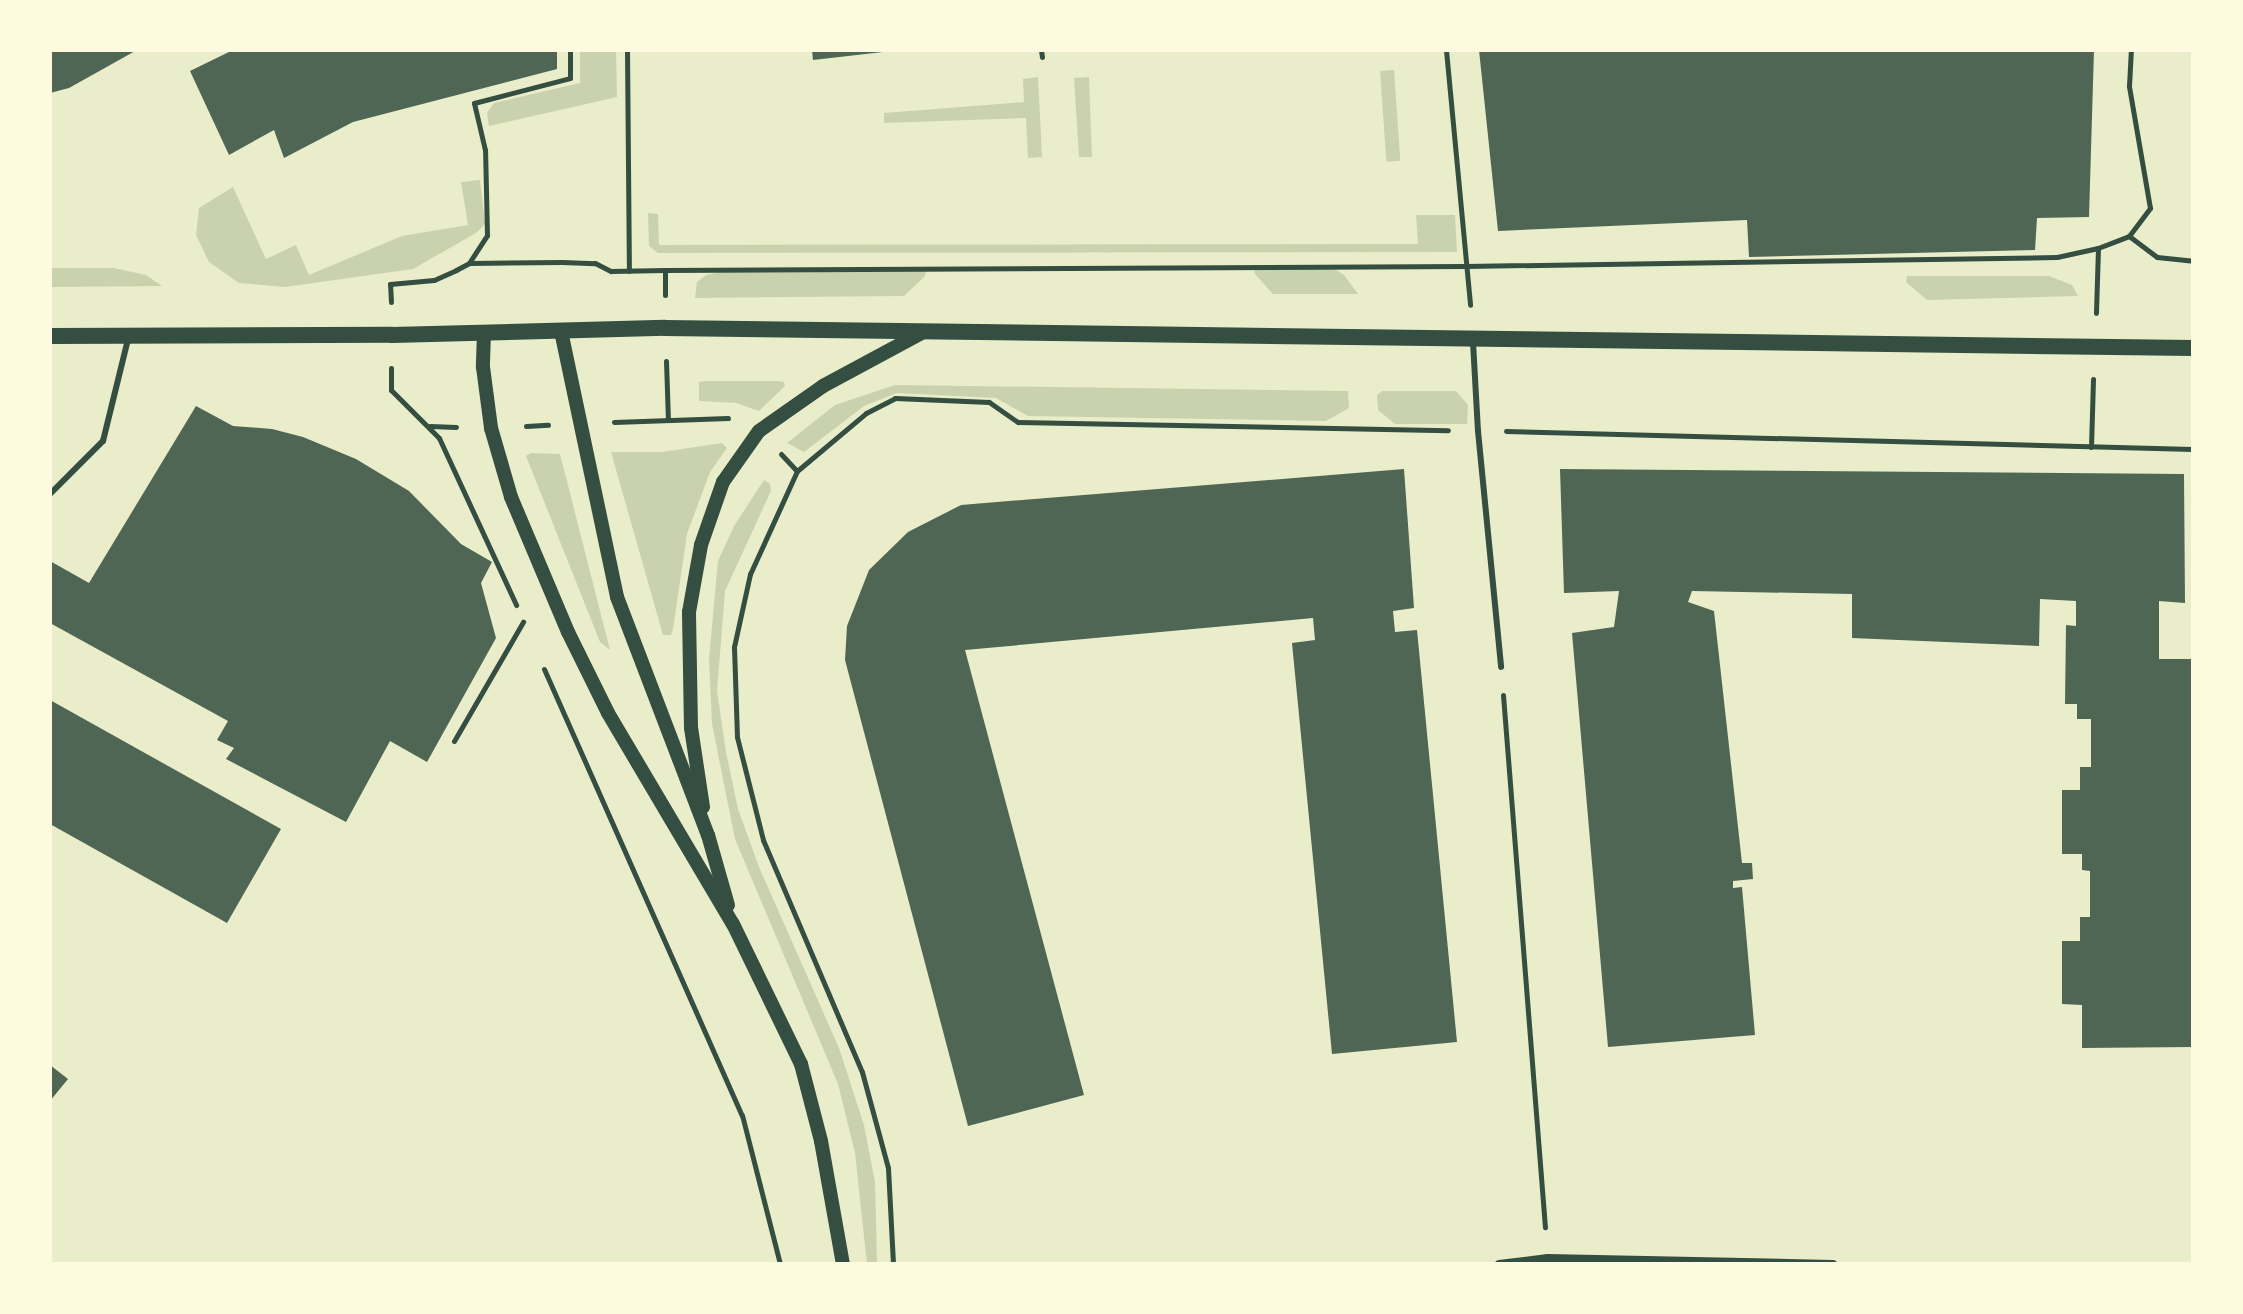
<!DOCTYPE html>
<style>
body{margin:0}
#map{position:relative;width:2243px;height:1314px;overflow:hidden;background:#e9edc9;font-family:"Asap Condensed",sans-serif}
div>[style]{position:absolute}
.green>*{inset:0;background:#cad2ad;transform-origin:0 0}
.building>*{inset:0;background:#4f6655}
.path>*{height:5px;margin:-2.5px;padding:0 2.5px;transform-origin:2.5px;border-radius:2.5px;background:#344e41}
.service>*{height:6px;margin:-3px;padding:0 3px;transform-origin:3px;border-radius:3px;background:#344e41}
.minor>*{height:8px;margin:-4px;padding:0 4px;transform-origin:4px;border-radius:4px;background:#344e41}
.tertiary>*{height:14px;margin:-7px;padding:0 7px;transform-origin:7px;border-radius:7px;background:#344e41}
.secondary>*{height:16px;margin:-8px;padding:0 8px;transform-origin:8px;border-radius:8px;background:#344e41}
span{translate:-50% -50%;white-space:nowrap;text-align:center;line-height:1.15;-webkit-text-stroke:6px #fefae0;paint-order:stroke}
.frame{position:absolute;inset:0;border:52px solid #fefae0;pointer-events:none}
</style>
<div id="map">
<div class="green">
<div style="clip-path:polygon(580px 50px,616px 50px,617px 97px,489px 126px,487px 113px,494px 103px,580px 83px)"></div>
<div style="left:1394px;top:70px;width:91px;height:14px;rotate:86deg"></div>
<div style="clip-path:polygon(1038px 77px,1042px 157px,1028px 158px,1026px 118px,884px 123px,884px 113px,1024px 102px,1023px 79px)"></div>
<div style="clip-path:polygon(1089px 77px,1092px 157px,1079px 157px,1074px 78px)"></div>
<div style="clip-path:polygon(480px 180px,485px 224px,476px 233px,413px 269px,285px 287px,239px 283px,209px 262px,196px 235px,199px 208px,233px 187px,266px 259px,296px 245px,309px 275px,402px 236px,468px 225px,461px 182px)"></div>
<div style="clip-path:polygon(648px 213px,658px 214px,659px 245px,1418px 244px,1416px 215px,1455px 215px,1457px 252px,658px 253px,649px 246px)"></div>
<div style="clip-path:polygon(50px 268px,114px 268px,146px 275px,162px 286px,50px 287px)"></div>
<div style="clip-path:polygon(1254px 268px,1333px 268px,1344px 275px,1358px 294px,1273px 294px,1255px 274px)"></div>
<div style="clip-path:polygon(926px 271px,925px 276px,904px 296px,695px 298px,697px 282px,706px 275px,720px 272px)"></div>
<div style="clip-path:polygon(1907px 276px,2049px 276px,2072px 285px,2078px 296px,1927px 300px,1906px 282px)"></div>
<div style="clip-path:polygon(705px 381px,777px 381px,784px 382px,785px 386px,759px 411px,736px 403px,699px 401px,699px 382px)"></div>
<div style="clip-path:polygon(895px 385px,1348px 391px,1349px 408px,1326px 421px,1028px 416px,996px 398px,897px 393px,864px 406px,804px 452px,787px 443px,835px 405px)"></div>
<div style="clip-path:polygon(1382px 391px,1456px 391px,1468px 405px,1467px 424px,1395px 424px,1378px 410px,1377px 395px)"></div>
<div style="clip-path:polygon(722px 443px,727px 448px,710px 472px,687px 534px,673px 629px,671px 635px,663px 635px,611px 452px,662px 452px)"></div>
<div style="clip-path:polygon(531px 453px,560px 454px,610px 650px,600px 642px,526px 456px)"></div>
<div style="clip-path:polygon(764px 480px,770px 484px,771px 491px,725px 591px,717px 691px,726px 752px,738px 809px,759px 867px,839px 1048px,864px 1125px,875px 1182px,877px 1264px,867px 1264px,855px 1153px,838px 1084px,735px 839px,712px 724px,709px 659px,718px 561px,734px 526px)"></div>
</div>
<div class="building">
<div style="clip-path:polygon(50px 50px,137px 50px,69px 88px,50px 93px)"></div>
<div style="clip-path:polygon(233px 50px,557px 50px,557px 69px,353px 122px,284px 158px,274px 130px,229px 155px,190px 71px)"></div>
<div style="clip-path:polygon(812px 50px,883px 50px,883px 52px,813px 60px)"></div>
<div style="clip-path:polygon(1479px 50px,2094px 50px,2089px 217px,2037px 218px,2035px 250px,1749px 257px,1747px 220px,1498px 231px)"></div>
<div style="clip-path:polygon(196px 406px,233px 426px,272px 429px,303px 437px,356px 459px,409px 491px,461px 544px,492px 562px,481px 583px,496px 638px,427px 762px,390px 741px,346px 822px,226px 759px,234px 748px,217px 740px,228px 721px,50px 623px,50px 561px,89px 583px)"></div>
<div style="clip-path:polygon(1404px 469px,1414px 608px,1393px 611px,1395px 632px,1417px 630px,1457px 1042px,1332px 1054px,1292px 643px,1315px 640px,1313px 618px,965px 650px,1084px 1095px,968px 1126px,845px 660px,847px 626px,869px 570px,908px 532px,961px 505px)"></div>
<div style="clip-path:polygon(1560px 469px,2184px 474px,2185px 603px,2159px 601px,2159px 659px,2193px 659px,2193px 1047px,2082px 1048px,2082px 1005px,2062px 1004px,2062px 941px,2080px 941px,2080px 917px,2090px 917px,2090px 871px,2082px 870px,2082px 854px,2062px 854px,2062px 790px,2080px 790px,2080px 767px,2091px 767px,2091px 719px,2077px 719px,2077px 704px,2065px 704px,2066px 625px,2076px 626px,2076px 601px,2040px 599px,2039px 646px,1852px 638px,1852px 594px,1692px 591px,1688px 602px,1714px 611px,1742px 863px,1752px 863px,1753px 879px,1733px 881px,1733px 888px,1742px 887px,1755px 1035px,1608px 1047px,1572px 633px,1614px 627px,1619px 591px,1564px 593px)"></div>
<div style="clip-path:polygon(50px 700px,281px 829px,227px 923px,50px 824px)"></div>
<div style="clip-path:polygon(50px 1065px,68px 1079px,50px 1101px)"></div>
</div>
<div class="path">
<div style="left:627px;top:50px;width:221px;rotate:89.5deg"></div>
<div style="left:1041px;top:50px;width:7px;rotate:82deg"></div>
<div style="left:1446px;top:50px;width:256px;rotate:84.6deg"></div>
<div style="left:2129px;top:236px;width:35px;rotate:37deg"></div>
<div style="left:2157px;top:257px;width:36px;rotate:6deg"></div>
<div style="left:2098px;top:248px;width:33px;rotate:-21deg"></div>
<div style="left:2129px;top:236px;width:35px;rotate:-53deg"></div>
<div style="left:2150px;top:208px;width:124px;rotate:-99.8deg"></div>
<div style="left:2129px;top:86px;width:36px;rotate:-87deg"></div>
<div style="left:470px;top:263px;width:92px;rotate:-0.6deg"></div>
<div style="left:562px;top:262px;width:33px;rotate:2deg"></div>
<div style="left:595px;top:263px;width:18px;rotate:27deg"></div>
<div style="left:611px;top:271px;width:54px;rotate:-1.1deg"></div>
<div style="left:665px;top:270px;width:25px;rotate:90deg"></div>
<div style="left:665px;top:270px;width:801px;rotate:-0.29deg"></div>
<div style="left:1466px;top:266px;width:591px;rotate:-0.87deg"></div>
<div style="left:2057px;top:257px;width:42px;rotate:-12.4deg"></div>
<div style="left:2098px;top:248px;width:65px;rotate:91.8deg"></div>
<div style="left:391px;top:302px;width:18px;rotate:-93deg"></div>
<div style="left:390px;top:284px;width:44px;rotate:-5.2deg"></div>
<div style="left:434px;top:280px;width:24px;rotate:-24deg"></div>
<div style="left:456px;top:270px;width:15px;rotate:-28deg"></div>
<div style="left:469px;top:263px;width:33px;rotate:-57deg"></div>
<div style="left:487px;top:235px;width:85px;rotate:-91.3deg"></div>
<div style="left:485px;top:150px;width:48px;rotate:-103.2deg"></div>
<div style="left:474px;top:103px;width:99px;rotate:-14.6deg"></div>
<div style="left:570px;top:78px;width:28px;rotate:-90deg"></div>
<div style="left:666px;top:361px;width:59px;rotate:88.1deg"></div>
<div style="left:391px;top:368px;width:22px;rotate:90deg"></div>
<div style="left:391px;top:390px;width:68px;rotate:45deg"></div>
<div style="left:439px;top:438px;width:184px;rotate:65.2deg"></div>
<div style="left:614px;top:422px;width:114px;rotate:-2deg"></div>
<div style="left:430px;top:426px;width:26px;rotate:2deg"></div>
<div style="left:526px;top:426px;width:22px;rotate:-3deg"></div>
<div style="left:1506px;top:431px;width:687px;rotate:1.5deg"></div>
<div style="left:2091px;top:447px;width:68px;rotate:-88.3deg"></div>
<div style="left:781px;top:454px;width:23px;rotate:47deg"></div>
<div style="left:797px;top:471px;width:90px;rotate:-40deg"></div>
<div style="left:866px;top:413px;width:33px;rotate:-27deg"></div>
<div style="left:895px;top:398px;width:94px;rotate:2.4deg"></div>
<div style="left:989px;top:402px;width:35px;rotate:35deg"></div>
<div style="left:1018px;top:422px;width:430px;rotate:1.1deg"></div>
<div style="left:797px;top:471px;width:113px;rotate:114.5deg"></div>
<div style="left:750px;top:574px;width:75px;rotate:102.4deg"></div>
<div style="left:734px;top:647px;width:90px;rotate:88.1deg"></div>
<div style="left:737px;top:737px;width:106px;rotate:75.8deg"></div>
<div style="left:763px;top:840px;width:252px;rotate:66.9deg"></div>
<div style="left:862px;top:1072px;width:99px;rotate:74.8deg"></div>
<div style="left:888px;top:1168px;width:96px;rotate:87deg"></div>
<div style="left:544px;top:669px;width:488px;rotate:66.1deg"></div>
<div style="left:742px;top:1115px;width:154px;rotate:75.7deg"></div>
<div style="left:1503px;top:695px;width:534px;rotate:85.49deg"></div>
<div style="left:454px;top:741px;width:138px;rotate:-59.9deg"></div>
</div>
<div class="service">
<div style="left:1473px;top:342px;width:89px;rotate:86.8deg"></div>
<div style="left:1478px;top:431px;width:237px;rotate:84.4deg"></div>
<div style="left:50px;top:494px;width:75px;rotate:-45deg"></div>
<div style="left:103px;top:441px;width:105px;rotate:-76.2deg"></div>
</div>
<div class="minor">
<div style="left:1499px;top:1264px;width:49px;rotate:-7deg"></div>
<div style="left:1548px;top:1258px;width:285px;rotate:1.2deg"></div>
</div>
<div class="tertiary">
<div style="left:561px;top:331px;width:272px;rotate:78.1deg"></div>
<div style="left:617px;top:597px;width:255px;rotate:69.1deg"></div>
<div style="left:708px;top:835px;width:73px;rotate:74.1deg"></div>
<div style="left:484px;top:333px;width:34px;rotate:92deg"></div>
<div style="left:483px;top:367px;width:62px;rotate:82.5deg"></div>
<div style="left:491px;top:428px;width:72px;rotate:73.8deg"></div>
<div style="left:511px;top:497px;width:147px;rotate:67.1deg"></div>
<div style="left:568px;top:632px;width:90px;rotate:63.7deg"></div>
<div style="left:608px;top:713px;width:245px;rotate:59.4deg"></div>
<div style="left:733px;top:924px;width:156px;rotate:64.1deg"></div>
<div style="left:801px;top:1064px;width:80px;rotate:75.4deg"></div>
<div style="left:821px;top:1141px;width:125px;rotate:79.9deg"></div>
<div style="left:703px;top:807px;width:80px;rotate:-98.6deg"></div>
<div style="left:691px;top:728px;width:116px;rotate:-91deg"></div>
<div style="left:689px;top:612px;width:68px;rotate:-79.8deg"></div>
<div style="left:701px;top:545px;width:67px;rotate:-70.8deg"></div>
<div style="left:723px;top:482px;width:62px;rotate:-54.8deg"></div>
<div style="left:759px;top:431px;width:78px;rotate:-35.1deg"></div>
<div style="left:823px;top:386px;width:116px;rotate:-28.3deg"></div>
</div>
<div class="secondary">
<div style="left:50px;top:336px;width:342px;rotate:-0.2deg"></div>
<div style="left:392px;top:335px;width:273px;rotate:-1.5deg"></div>
<div style="left:665px;top:328px;width:1528px;rotate:0.75deg"></div>
</div>
<div class="frame"></div>
</div>
